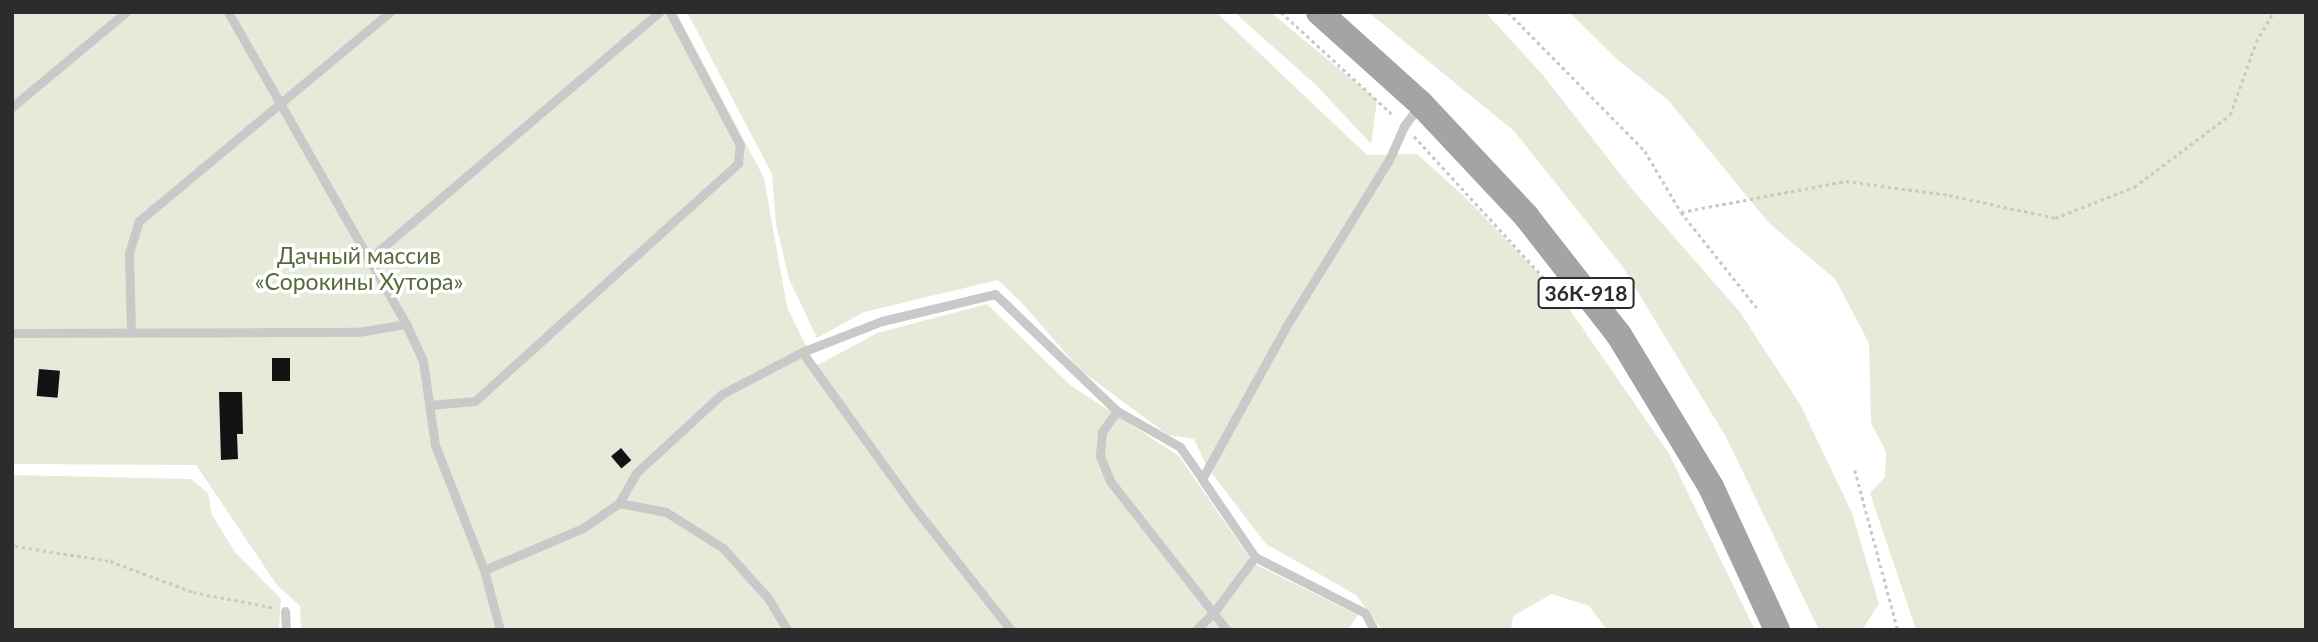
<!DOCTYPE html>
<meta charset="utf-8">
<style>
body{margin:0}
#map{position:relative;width:2318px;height:642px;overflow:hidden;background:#fff;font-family:Lato,sans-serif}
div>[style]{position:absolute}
.green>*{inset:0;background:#e6ebd9}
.building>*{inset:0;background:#131313;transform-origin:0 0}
.path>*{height:2.5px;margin-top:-1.25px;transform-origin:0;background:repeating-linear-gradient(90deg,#c9c9c9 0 3.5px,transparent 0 7px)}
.lane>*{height:9px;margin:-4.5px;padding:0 4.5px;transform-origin:4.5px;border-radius:4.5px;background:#c9c9c9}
.primary>*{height:26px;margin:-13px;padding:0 13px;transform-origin:13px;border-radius:13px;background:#a4a4a4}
span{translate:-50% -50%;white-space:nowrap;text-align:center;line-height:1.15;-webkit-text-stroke:7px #fff;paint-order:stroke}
.shield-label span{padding:2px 5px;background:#fff;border:2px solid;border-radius:5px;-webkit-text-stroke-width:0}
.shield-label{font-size:21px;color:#2c2c2c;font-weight:700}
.park-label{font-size:23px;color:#576939}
.frame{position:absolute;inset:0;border:14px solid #2c2c2c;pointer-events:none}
</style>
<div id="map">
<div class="green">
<div style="clip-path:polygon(12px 12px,676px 12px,764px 178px,787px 307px,816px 366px,877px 333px,987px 304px,1070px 385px,1179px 456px,1253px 563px,1358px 615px,1348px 630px,301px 630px,300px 606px,277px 585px,196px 465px,12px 464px)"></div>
<div style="clip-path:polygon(687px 12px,1216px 12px,1367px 155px,1417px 154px,1467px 199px,1561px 297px,1668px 452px,1755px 630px,1607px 630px,1589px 606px,1552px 594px,1513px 616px,1511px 630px,1382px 630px,1356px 595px,1266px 544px,1207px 467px,1194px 439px,1168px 435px,1080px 370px,1024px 305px,998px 280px,864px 312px,817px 338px,789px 279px,776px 224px,772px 174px)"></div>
<div style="clip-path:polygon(1234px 12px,1270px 12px,1377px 100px,1371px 144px,1317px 86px)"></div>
<div style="clip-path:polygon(1368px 12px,1485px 12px,1542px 74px,1632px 189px,1740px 312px,1801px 406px,1852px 513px,1879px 604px,1862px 630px,1819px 630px,1726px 437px,1622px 266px,1514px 131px)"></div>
<div style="clip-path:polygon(1569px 12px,2306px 12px,2306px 630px,1916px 630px,1870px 493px,1885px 477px,1886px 452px,1871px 423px,1869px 343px,1835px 279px,1769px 223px,1668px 100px,1619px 61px)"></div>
<div style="clip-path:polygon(12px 475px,191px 479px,208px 493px,212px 515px,235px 552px,281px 599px,279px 630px,12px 630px)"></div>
</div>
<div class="building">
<div style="left:272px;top:358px;width:18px;height:23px"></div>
<div style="left:39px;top:369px;width:21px;height:27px;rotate:5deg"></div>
<div style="clip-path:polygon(219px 392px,242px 392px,243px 434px,237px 434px,238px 459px,221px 460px)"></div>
<div style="left:621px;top:448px;width:16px;height:13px;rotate:50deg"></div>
</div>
<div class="path">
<div style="left:1281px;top:12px;width:154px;rotate:42.6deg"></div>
<div style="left:1508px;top:12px;width:195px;rotate:45.4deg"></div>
<div style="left:1645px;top:151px;width:71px;rotate:59.5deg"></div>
<div style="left:1681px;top:212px;width:122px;rotate:51.6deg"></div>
<div style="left:1414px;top:136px;width:210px;rotate:47.5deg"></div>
<div style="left:1681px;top:212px;width:168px;rotate:-10.6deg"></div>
<div style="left:1846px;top:181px;width:104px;rotate:7.7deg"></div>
<div style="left:1949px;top:195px;width:108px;rotate:12.2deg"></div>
<div style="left:2055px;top:218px;width:85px;rotate:-21.4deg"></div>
<div style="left:2134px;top:187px;width:120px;rotate:-36.9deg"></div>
<div style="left:2230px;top:115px;width:77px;rotate:-70.4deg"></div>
<div style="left:2256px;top:42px;width:34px;rotate:-60deg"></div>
<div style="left:1855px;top:470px;width:166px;rotate:75deg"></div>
<div style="left:12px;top:542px;width:5px;rotate:53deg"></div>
<div style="left:15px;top:546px;width:96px;rotate:9deg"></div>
<div style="left:110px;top:561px;width:89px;rotate:20.5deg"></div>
<div style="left:193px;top:592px;width:84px;rotate:11deg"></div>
</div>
<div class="lane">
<div style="left:228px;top:12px;width:359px;rotate:60.3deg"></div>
<div style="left:406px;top:324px;width:41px;rotate:65.3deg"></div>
<div style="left:423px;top:361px;width:85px;rotate:81.9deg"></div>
<div style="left:435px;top:445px;width:134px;rotate:68.6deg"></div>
<div style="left:484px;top:570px;width:62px;rotate:75.1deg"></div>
<div style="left:12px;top:107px;width:148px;rotate:-39.8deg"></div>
<div style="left:368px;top:260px;width:382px;rotate:-40.4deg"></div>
<div style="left:131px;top:331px;width:78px;rotate:-91.5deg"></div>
<div style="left:129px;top:253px;width:34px;rotate:-73deg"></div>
<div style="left:139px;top:221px;width:327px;rotate:-39.8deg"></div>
<div style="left:12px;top:333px;width:346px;rotate:-0.2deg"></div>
<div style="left:358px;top:332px;width:49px;rotate:-9.5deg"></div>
<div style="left:802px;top:352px;width:86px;rotate:-21.2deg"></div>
<div style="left:882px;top:321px;width:116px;rotate:-13.4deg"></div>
<div style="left:995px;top:294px;width:169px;rotate:43.8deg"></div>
<div style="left:1117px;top:411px;width:26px;rotate:126deg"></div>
<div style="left:1102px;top:432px;width:24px;rotate:95deg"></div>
<div style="left:1100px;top:456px;width:27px;rotate:68deg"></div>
<div style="left:1110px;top:481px;width:189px;rotate:51.9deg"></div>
<div style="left:429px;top:405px;width:46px;rotate:-5deg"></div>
<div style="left:475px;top:401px;width:355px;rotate:-42.1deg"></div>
<div style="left:738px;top:163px;width:18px;rotate:-84deg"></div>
<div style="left:740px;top:145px;width:150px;rotate:-117.8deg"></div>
<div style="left:1117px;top:411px;width:73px;rotate:29.7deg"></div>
<div style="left:1180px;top:447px;width:39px;rotate:55deg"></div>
<div style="left:1202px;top:479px;width:176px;rotate:-61.1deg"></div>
<div style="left:1287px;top:325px;width:194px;rotate:-58.3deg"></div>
<div style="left:1389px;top:160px;width:37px;rotate:-66deg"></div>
<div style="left:1404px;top:126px;width:26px;rotate:-53deg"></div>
<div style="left:1202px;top:479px;width:94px;rotate:55.8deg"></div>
<div style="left:1255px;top:557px;width:123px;rotate:27deg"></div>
<div style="left:1365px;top:613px;width:19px;rotate:62deg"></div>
<div style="left:619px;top:503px;width:34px;rotate:-60deg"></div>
<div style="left:636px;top:473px;width:117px;rotate:-42.6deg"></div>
<div style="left:722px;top:394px;width:90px;rotate:-27.7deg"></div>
<div style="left:802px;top:352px;width:190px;rotate:54.2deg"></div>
<div style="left:913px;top:506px;width:158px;rotate:51.7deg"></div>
<div style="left:484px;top:570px;width:108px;rotate:-23deg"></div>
<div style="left:583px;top:528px;width:44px;rotate:-34.8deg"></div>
<div style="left:619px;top:503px;width:48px;rotate:10.8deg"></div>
<div style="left:666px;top:512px;width:67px;rotate:32.3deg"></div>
<div style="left:723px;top:548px;width:67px;rotate:48deg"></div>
<div style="left:768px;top:598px;width:37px;rotate:59deg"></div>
<div style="left:285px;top:611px;width:19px;rotate:87deg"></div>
<div style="left:1196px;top:630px;width:25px;rotate:-45deg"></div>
<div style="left:1214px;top:612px;width:69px;rotate:-53.3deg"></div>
</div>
<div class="primary">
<div style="left:1319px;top:12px;width:137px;rotate:42deg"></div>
<div style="left:1421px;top:104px;width:154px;rotate:46.8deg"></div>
<div style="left:1526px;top:216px;width:151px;rotate:52deg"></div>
<div style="left:1619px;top:335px;width:178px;rotate:58.8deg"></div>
<div style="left:1711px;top:487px;width:157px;rotate:65.2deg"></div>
</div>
<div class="shield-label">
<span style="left:1586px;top:293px">36К-918</span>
</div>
<div class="park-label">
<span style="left:359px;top:268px">Дачный массив<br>«Сорокины Хутора»</span>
</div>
<div class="frame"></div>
</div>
